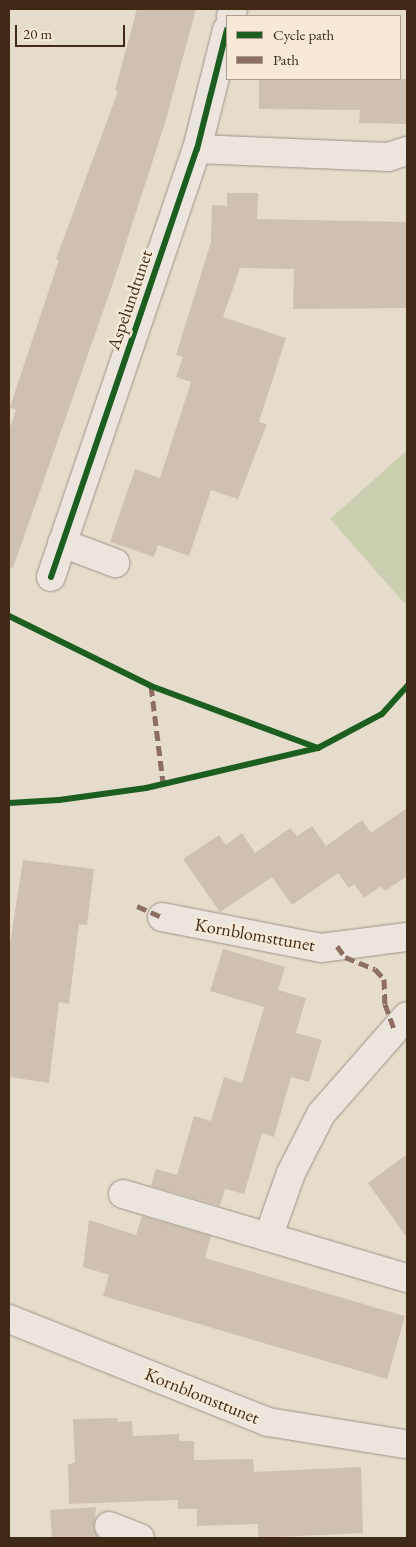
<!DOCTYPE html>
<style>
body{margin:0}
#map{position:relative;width:416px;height:1547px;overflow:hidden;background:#e6dccc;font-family:"EB Garamond",serif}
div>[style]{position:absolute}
.green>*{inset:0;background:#cbceaf}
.building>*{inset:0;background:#cfc0b4}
.roads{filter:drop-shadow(0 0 1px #9b9287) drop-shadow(0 0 1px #9b9287)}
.minor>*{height:28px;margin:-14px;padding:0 14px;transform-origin:14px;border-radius:14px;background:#ebe5de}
.quiet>*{height:5px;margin-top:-2.5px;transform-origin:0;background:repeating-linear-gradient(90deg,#8d6e63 0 10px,transparent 0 15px)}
.cycleway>*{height:6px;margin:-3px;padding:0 3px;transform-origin:3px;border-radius:3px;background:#1b5e20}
span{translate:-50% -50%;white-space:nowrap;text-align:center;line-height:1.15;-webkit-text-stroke:5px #f6e9d7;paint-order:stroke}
.street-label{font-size:18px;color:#402915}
.frame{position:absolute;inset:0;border:10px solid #402915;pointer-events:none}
.legend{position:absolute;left:226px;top:15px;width:175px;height:65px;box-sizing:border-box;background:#f6e9d7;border:1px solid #ad9c89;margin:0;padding:6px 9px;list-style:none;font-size:15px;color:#402915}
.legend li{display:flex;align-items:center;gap:10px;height:25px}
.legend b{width:25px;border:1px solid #ad9c89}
.scale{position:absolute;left:15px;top:25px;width:110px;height:22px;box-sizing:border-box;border:2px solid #402915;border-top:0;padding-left:6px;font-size:15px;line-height:18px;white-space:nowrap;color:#402915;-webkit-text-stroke:4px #f6e9d7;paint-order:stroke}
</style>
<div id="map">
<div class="green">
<div style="clip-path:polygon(407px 450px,407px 603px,406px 605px,330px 519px)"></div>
</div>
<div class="building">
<div style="clip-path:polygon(137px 9px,196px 9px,165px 123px,114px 280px,13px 568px,9px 567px,9px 430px,16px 410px,10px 407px,59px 260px,56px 259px,118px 91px,115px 90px)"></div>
<div style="clip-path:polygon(259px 79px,407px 79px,407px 124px,359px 123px,360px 110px,259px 109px)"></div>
<div style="clip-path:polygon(227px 193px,258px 193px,257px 219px,407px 222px,407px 308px,293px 309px,294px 269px,240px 268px,223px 317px,286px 338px,259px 422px,267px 424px,238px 499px,211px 490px,189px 556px,158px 545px,154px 557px,110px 542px,135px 469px,160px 478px,191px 382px,176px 377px,183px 357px,176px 355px,211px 242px,212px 205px,227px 206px)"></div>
<div style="clip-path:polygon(407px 808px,407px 876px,385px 891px,381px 886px,364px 898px,354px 884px,349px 888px,338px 873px,292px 905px,272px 877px,220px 912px,183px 859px,219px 835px,226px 845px,242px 833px,255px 853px,290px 828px,297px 836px,312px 826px,326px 846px,362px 820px,371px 833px)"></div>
<div style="clip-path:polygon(23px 860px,94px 869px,87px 925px,79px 924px,69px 1004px,59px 1002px,49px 1083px,9px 1077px,9px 950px)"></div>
<div style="clip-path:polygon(223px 949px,285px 967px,278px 990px,306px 998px,296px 1033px,322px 1040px,309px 1082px,291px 1077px,274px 1137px,262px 1133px,244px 1194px,225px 1189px,220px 1206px,151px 1186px,156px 1169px,177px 1175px,194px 1116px,211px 1121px,224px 1077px,242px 1083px,264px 1007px,210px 991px)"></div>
<div style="clip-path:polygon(407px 1154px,407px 1238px,368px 1183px)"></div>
<div style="clip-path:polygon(142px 1216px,211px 1236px,205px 1258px,405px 1316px,387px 1379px,103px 1296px,109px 1275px,83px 1267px,89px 1220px,136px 1235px)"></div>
<div style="clip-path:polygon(117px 1418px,118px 1422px,132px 1421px,133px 1436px,179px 1434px,179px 1441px,194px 1441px,194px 1460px,253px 1459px,254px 1472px,361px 1467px,363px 1533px,258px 1538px,258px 1524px,197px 1526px,197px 1509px,178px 1509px,178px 1500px,69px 1504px,68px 1464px,75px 1463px,73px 1419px)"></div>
<div style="clip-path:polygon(96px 1507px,94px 1528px,98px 1538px,52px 1538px,50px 1510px)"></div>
</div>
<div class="roads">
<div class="minor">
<div style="left:231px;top:16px;width:7px;rotate:-74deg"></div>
<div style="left:197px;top:149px;width:191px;rotate:2.4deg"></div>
<div style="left:388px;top:157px;width:20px;rotate:-18deg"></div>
<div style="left:62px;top:543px;width:57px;rotate:20.7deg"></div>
<div style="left:51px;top:577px;width:452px;rotate:-71.2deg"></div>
<div style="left:197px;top:149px;width:123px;rotate:-75.9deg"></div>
<div style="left:162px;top:917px;width:162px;rotate:11deg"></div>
<div style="left:321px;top:948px;width:87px;rotate:-7.3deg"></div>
<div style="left:123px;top:1194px;width:296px;rotate:16.5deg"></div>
<div style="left:269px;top:1235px;width:66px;rotate:-70.5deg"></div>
<div style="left:291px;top:1173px;width:66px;rotate:-63deg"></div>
<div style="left:321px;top:1114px;width:130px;rotate:-48.7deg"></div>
<div style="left:9px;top:1319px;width:279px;rotate:21.7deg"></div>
<div style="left:268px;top:1422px;width:138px;rotate:9.2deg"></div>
<div style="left:109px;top:1526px;width:33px;rotate:21deg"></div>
</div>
</div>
<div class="quiet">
<div style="left:151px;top:686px;width:97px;rotate:82.9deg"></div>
<div style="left:137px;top:906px;width:27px;rotate:24deg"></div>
<div style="left:337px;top:946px;width:14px;rotate:54deg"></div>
<div style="left:345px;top:957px;width:32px;rotate:22deg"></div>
<div style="left:375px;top:969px;width:13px;rotate:48deg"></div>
<div style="left:384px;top:979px;width:25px;rotate:88deg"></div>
<div style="left:385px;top:1004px;width:29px;rotate:70deg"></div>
</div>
<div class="cycleway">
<div style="left:51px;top:577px;width:452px;rotate:-71.2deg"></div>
<div style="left:197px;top:149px;width:123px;rotate:-75.9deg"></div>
<div style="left:9px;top:616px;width:158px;rotate:26.2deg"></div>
<div style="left:151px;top:686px;width:178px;rotate:20.4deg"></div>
<div style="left:318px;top:748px;width:72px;rotate:-28deg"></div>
<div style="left:382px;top:714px;width:38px;rotate:-48deg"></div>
<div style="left:9px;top:803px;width:50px;rotate:-3.4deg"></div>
<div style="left:59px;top:800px;width:88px;rotate:-7.9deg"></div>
<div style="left:146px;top:788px;width:177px;rotate:-13.1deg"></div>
</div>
<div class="street-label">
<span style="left:130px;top:300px;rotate:-71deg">Aspelundtunet</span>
<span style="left:255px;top:935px;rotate:10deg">Kornblomsttunet</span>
<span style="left:202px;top:1396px;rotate:22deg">Kornblomsttunet</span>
</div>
<div class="frame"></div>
<ul class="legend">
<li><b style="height:6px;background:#1b5e20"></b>Cycle path</li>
<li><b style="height:6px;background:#8d6e63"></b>Path</li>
</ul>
<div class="scale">20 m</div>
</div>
